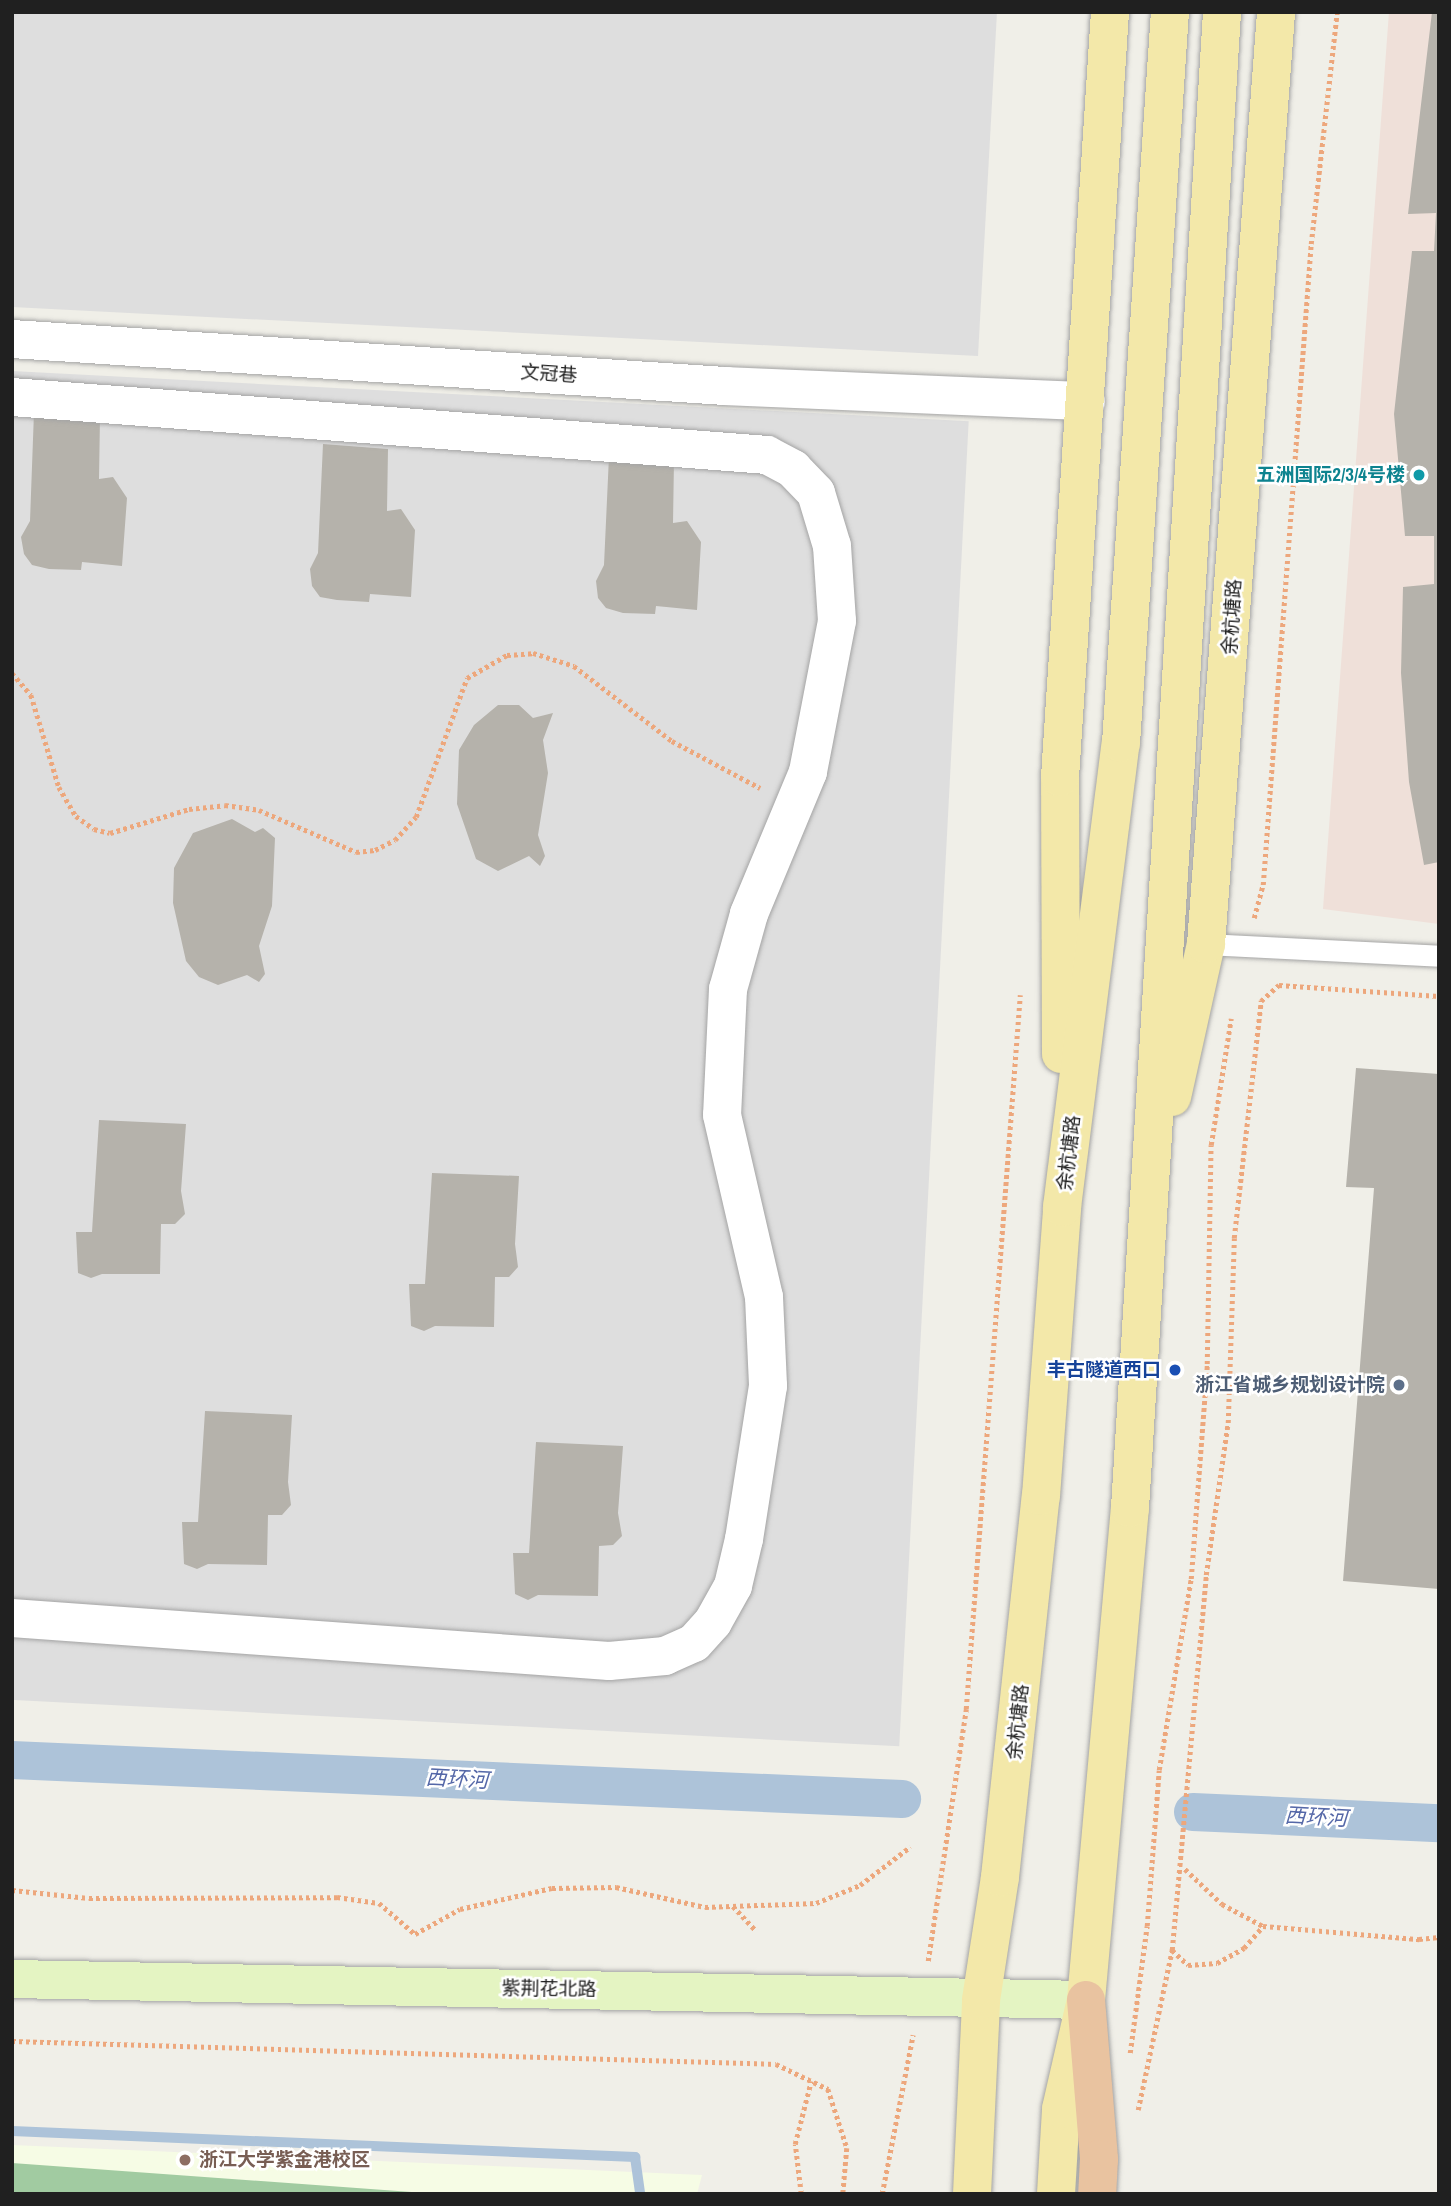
<!DOCTYPE html>
<meta charset="utf-8">
<style>
body{margin:0}
#map{position:relative;width:1451px;height:2206px;overflow:hidden;background:#f0efe8;font-family:"Archivo Narrow","Noto Sans SC",sans-serif}
div>[style]{position:absolute}
.residential>*{inset:0;background:#dedede;transform-origin:0 0}
.commercial>*{inset:0;background:#efe0d9}
.education>*{inset:0;background:#f6fce5}
.forest>*{inset:0;background:#a1cba1}
.stream>*{height:10px;margin:-5px;padding:0 5px;transform-origin:5px;border-radius:5px;background:#adc3d9}
.canal>*{height:38px;margin:-19px;padding:0 19px;transform-origin:19px;border-radius:19px;background:#adc3d9}
.building>*{inset:0;background:#b5b2ab}
.path>*{height:4.5px;margin-top:-2.25px;transform-origin:0;background:repeating-linear-gradient(90deg,#eda77c 0 3.5px,transparent 0 7px)}
.roads{filter:drop-shadow(0 0 2px #a4a4a4) drop-shadow(0 0 2px #a4a4a4)}
.service>*{height:21px;margin:-10.5px;padding:0 10.5px;transform-origin:10.5px;border-radius:10.5px;background:#fff}
.minor>*{height:38px;margin:-19px;padding:0 19px;transform-origin:19px;border-radius:19px;background:#fff}
.secondary>*{height:38px;margin:-19px;padding:0 19px;transform-origin:19px;border-radius:19px;background:#e4f4c2}
.primary>*{height:38px;margin:-19px;padding:0 19px;transform-origin:19px;border-radius:19px;background:#f3e8a9}
.trunk>*{height:38px;margin:-19px;padding:0 19px;transform-origin:19px;border-radius:19px;background:#e9c3a0}
.dots>*{width:19px;height:19px;translate:-50% -50%;box-sizing:border-box;border:4px solid #fff;border-radius:50%}
span{translate:-50% -50%;white-space:nowrap;text-align:center;line-height:1.15;-webkit-text-stroke:5px #fff;paint-order:stroke}
.street-label{font-size:19px;color:#202020}
.culture-label{font-size:19px;color:#0d838f;font-weight:700}
.right{translate:-100% -50%;text-align:right}
.transit-label{font-size:19px;color:#164399;font-weight:700}
.service-label{font-size:19px;color:#4e5e75;font-weight:700}
.education-label{font-size:19px;color:#785e54;font-weight:700}
.left{translate:0 -50%;text-align:left}
.water-label{font-size:21px;color:#5568a8;font-style:italic}
.frame{position:absolute;inset:0;border:14px solid #202020;pointer-events:none}
</style>
<div id="map">
<div class="residential">
<div style="clip-path:polygon(12px 12px,997px 12px,978px 356px,12px 307px)"></div>
<div style="left:12px;top:371px;width:958px;height:1327px;rotate:3deg"></div>
</div>
<div class="commercial">
<div style="clip-path:polygon(1389px 12px,1439px 12px,1439px 924px,1323px 909px)"></div>
</div>
<div class="education">
<div style="clip-path:polygon(12px 2145px,702px 2175px,697px 2194px,12px 2194px)"></div>
</div>
<div class="forest">
<div style="clip-path:polygon(12px 2163px,439px 2194px,12px 2194px)"></div>
</div>
<div class="stream">
<div style="left:12px;top:2131px;width:624px;rotate:2.39deg"></div>
<div style="left:635px;top:2157px;width:37px;rotate:82deg"></div>
</div>
<div class="canal">
<div style="left:12px;top:1760px;width:891px;rotate:2.51deg"></div>
<div style="left:1193px;top:1812px;width:246px;rotate:2.6deg"></div>
</div>
<div class="building">
<div style="clip-path:polygon(1432px 12px,1439px 12px,1439px 862px,1424px 865px,1409px 782px,1401px 673px,1403px 587px,1434px 584px,1434px 536px,1405px 536px,1394px 414px,1412px 251px,1434px 251px,1436px 213px,1408px 214px)"></div>
<div style="clip-path:polygon(34px 412px,100px 417px,99px 479px,113px 477px,127px 498px,122px 566px,82px 562px,81px 570px,49px 569px,32px 565px,24px 554px,21px 537px,30px 521px)"></div>
<div style="clip-path:polygon(323px 444px,388px 449px,387px 511px,401px 509px,415px 530px,411px 597px,370px 594px,369px 602px,337px 600px,320px 597px,312px 586px,310px 569px,318px 553px)"></div>
<div style="clip-path:polygon(609px 456px,674px 460px,673px 523px,687px 521px,701px 542px,697px 610px,656px 606px,655px 614px,623px 613px,606px 608px,598px 598px,596px 581px,604px 565px)"></div>
<div style="clip-path:polygon(498px 705px,519px 705px,533px 718px,553px 713px,543px 740px,548px 773px,538px 835px,545px 856px,540px 866px,529px 856px,498px 871px,476px 859px,457px 804px,459px 750px,474px 725px)"></div>
<div style="clip-path:polygon(232px 819px,255px 832px,263px 828px,275px 838px,272px 906px,259px 946px,265px 974px,259px 982px,247px 975px,218px 985px,199px 977px,186px 961px,173px 903px,174px 868px,193px 833px)"></div>
<div style="clip-path:polygon(1356px 1068px,1439px 1074px,1439px 1589px,1343px 1581px,1374px 1188px,1346px 1187px)"></div>
<div style="clip-path:polygon(99px 1120px,186px 1124px,181px 1191px,185px 1214px,175px 1224px,161px 1224px,160px 1274px,102px 1274px,91px 1278px,78px 1273px,76px 1232px,92px 1232px)"></div>
<div style="clip-path:polygon(432px 1173px,519px 1176px,515px 1244px,518px 1267px,509px 1277px,495px 1277px,494px 1327px,435px 1326px,424px 1331px,411px 1326px,409px 1284px,425px 1284px)"></div>
<div style="clip-path:polygon(205px 1411px,292px 1415px,288px 1482px,291px 1505px,282px 1515px,268px 1515px,267px 1565px,208px 1564px,197px 1569px,184px 1564px,182px 1522px,198px 1522px)"></div>
<div style="clip-path:polygon(536px 1442px,623px 1446px,618px 1513px,622px 1536px,613px 1545px,599px 1546px,598px 1596px,538px 1595px,528px 1600px,515px 1594px,513px 1553px,529px 1553px)"></div>
</div>
<div class="path">
<div style="left:12px;top:673px;width:29px;rotate:49deg"></div>
<div style="left:31px;top:695px;width:96px;rotate:73.1deg"></div>
<div style="left:59px;top:787px;width:34px;rotate:60deg"></div>
<div style="left:76px;top:816px;width:22px;rotate:36deg"></div>
<div style="left:94px;top:829px;width:16px;rotate:14deg"></div>
<div style="left:110px;top:833px;width:83px;rotate:-16.9deg"></div>
<div style="left:189px;top:809px;width:36px;rotate:-6deg"></div>
<div style="left:225px;top:805px;width:34px;rotate:8deg"></div>
<div style="left:259px;top:810px;width:106px;rotate:23.4deg"></div>
<div style="left:356px;top:852px;width:19px;rotate:-6deg"></div>
<div style="left:375px;top:850px;width:22px;rotate:-27deg"></div>
<div style="left:395px;top:840px;width:31px;rotate:-48deg"></div>
<div style="left:416px;top:817px;width:148px;rotate:-69.9deg"></div>
<div style="left:467px;top:678px;width:46px;rotate:-29.9deg"></div>
<div style="left:507px;top:655px;width:26px;rotate:-4deg"></div>
<div style="left:533px;top:653px;width:43px;rotate:17.6deg"></div>
<div style="left:574px;top:666px;width:123px;rotate:37.4deg"></div>
<div style="left:672px;top:741px;width:100px;rotate:28.1deg"></div>
<div style="left:1254px;top:918px;width:34px;rotate:-75deg"></div>
<div style="left:1263px;top:885px;width:643px;rotate:-85.72deg"></div>
<div style="left:1311px;top:244px;width:233px;rotate:-83.6deg"></div>
<div style="left:1185px;top:1869px;width:51px;rotate:43.4deg"></div>
<div style="left:1222px;top:1904px;width:47px;rotate:28.2deg"></div>
<div style="left:1263px;top:1926px;width:157px;rotate:4.8deg"></div>
<div style="left:1419px;top:1939px;width:20px;rotate:-6deg"></div>
<div style="left:12px;top:1890px;width:77px;rotate:5.9deg"></div>
<div style="left:89px;top:1898px;width:248px;rotate:-0.2deg"></div>
<div style="left:337px;top:1897px;width:42px;rotate:8.1deg"></div>
<div style="left:379px;top:1903px;width:48px;rotate:40.7deg"></div>
<div style="left:415px;top:1934px;width:51px;rotate:-29.1deg"></div>
<div style="left:460px;top:1909px;width:94px;rotate:-12.9deg"></div>
<div style="left:552px;top:1888px;width:64px;rotate:-0.9deg"></div>
<div style="left:616px;top:1887px;width:91px;rotate:12.7deg"></div>
<div style="left:705px;top:1907px;width:111px;rotate:-2.1deg"></div>
<div style="left:816px;top:1903px;width:48px;rotate:-22.2deg"></div>
<div style="left:860px;top:1885px;width:63px;rotate:-37.2deg"></div>
<div style="left:733px;top:1906px;width:34px;rotate:47deg"></div>
<div style="left:1172px;top:1950px;width:22px;rotate:43deg"></div>
<div style="left:1188px;top:1965px;width:29px;rotate:-4deg"></div>
<div style="left:1217px;top:1963px;width:31px;rotate:-29deg"></div>
<div style="left:1244px;top:1948px;width:29px;rotate:-49deg"></div>
<div style="left:928px;top:1961px;width:255px;rotate:-81.4deg"></div>
<div style="left:966px;top:1709px;width:716px;rotate:-85.67deg"></div>
<div style="left:12px;top:2041px;width:764px;rotate:1.72deg"></div>
<div style="left:776px;top:2064px;width:58px;rotate:25.7deg"></div>
<div style="left:828px;top:2089px;width:62px;rotate:72.1deg"></div>
<div style="left:847px;top:2148px;width:46px;rotate:95deg"></div>
<div style="left:1130px;top:2053px;width:128px;rotate:-82.4deg"></div>
<div style="left:1147px;top:1926px;width:156px;rotate:-85.6deg"></div>
<div style="left:1159px;top:1770px;width:194px;rotate:-80.5deg"></div>
<div style="left:1191px;top:1579px;width:216px;rotate:-85.7deg"></div>
<div style="left:1207px;top:1364px;width:219px;rotate:-89deg"></div>
<div style="left:1211px;top:1145px;width:128px;rotate:-81deg"></div>
<div style="left:1138px;top:2110px;width:164px;rotate:-78deg"></div>
<div style="left:1172px;top:1950px;width:377px;rotate:-84.8deg"></div>
<div style="left:1206px;top:1575px;width:154px;rotate:-81.8deg"></div>
<div style="left:1228px;top:1423px;width:185px;rotate:-88.1deg"></div>
<div style="left:1234px;top:1238px;width:239px;rotate:-83.5deg"></div>
<div style="left:1261px;top:1001px;width:24px;rotate:-42deg"></div>
<div style="left:1279px;top:985px;width:160px;rotate:3.9deg"></div>
<div style="left:801px;top:2194px;width:50px;rotate:-96.8deg"></div>
<div style="left:795px;top:2144px;width:65px;rotate:-75.7deg"></div>
<div style="left:882px;top:2194px;width:162px;rotate:-79deg"></div>
</div>
<div class="roads">
<div class="service">
<div style="left:1206px;top:944px;width:233px;rotate:2.9deg"></div>
</div>
<div class="minor">
<div style="left:12px;top:339px;width:715px;rotate:3.77deg"></div>
<div style="left:725px;top:386px;width:361px;rotate:2.4deg"></div>
<div style="left:12px;top:397px;width:757px;rotate:4.39deg"></div>
<div style="left:767px;top:455px;width:30px;rotate:28deg"></div>
<div style="left:793px;top:469px;width:33px;rotate:46deg"></div>
<div style="left:816px;top:493px;width:55px;rotate:73.2deg"></div>
<div style="left:832px;top:546px;width:75px;rotate:86.2deg"></div>
<div style="left:837px;top:621px;width:154px;rotate:100.9deg"></div>
<div style="left:808px;top:772px;width:154px;rotate:112.6deg"></div>
<div style="left:749px;top:914px;width:78px;rotate:105.6deg"></div>
<div style="left:728px;top:989px;width:126px;rotate:92.7deg"></div>
<div style="left:722px;top:1115px;width:187px;rotate:77deg"></div>
<div style="left:764px;top:1297px;width:89px;rotate:87.4deg"></div>
<div style="left:768px;top:1386px;width:155px;rotate:98.9deg"></div>
<div style="left:744px;top:1539px;width:48px;rotate:103.2deg"></div>
<div style="left:733px;top:1586px;width:41px;rotate:119.1deg"></div>
<div style="left:713px;top:1622px;width:28px;rotate:132deg"></div>
<div style="left:694px;top:1643px;width:32px;rotate:156deg"></div>
<div style="left:665px;top:1656px;width:56px;rotate:174.9deg"></div>
<div style="left:609px;top:1661px;width:599px;rotate:-175.88deg"></div>
</div>
<div class="secondary">
<div style="left:12px;top:1979px;width:1074px;rotate:1.12deg"></div>
</div>
<div class="primary">
<div style="left:1061px;top:1054px;width:277px;rotate:-90.2deg"></div>
<div style="left:1060px;top:777px;width:767px;rotate:-86.26deg"></div>
<div style="left:1172px;top:1097px;width:157px;rotate:-77.5deg"></div>
<div style="left:1206px;top:944px;width:935px;rotate:-85.7deg"></div>
<div style="left:972px;top:2194px;width:194px;rotate:-87.3deg"></div>
<div style="left:981px;top:2000px;width:124px;rotate:-81.2deg"></div>
<div style="left:1000px;top:1877px;width:383px;rotate:-83.9deg"></div>
<div style="left:1041px;top:1496px;width:290px;rotate:-85.8deg"></div>
<div style="left:1062px;top:1207px;width:468px;rotate:-82.8deg"></div>
<div style="left:1121px;top:743px;width:733px;rotate:-86.17deg"></div>
<div style="left:1056px;top:2194px;width:85px;rotate:-86.6deg"></div>
<div style="left:1061px;top:2109px;width:112px;rotate:-77.1deg"></div>
<div style="left:1086px;top:2000px;width:494px;rotate:-84.9deg"></div>
<div style="left:1130px;top:1508px;width:1499px;rotate:-86.48deg"></div>
</div>
<div class="trunk">
<div style="left:1086px;top:2000px;width:160px;rotate:85.3deg"></div>
<div style="left:1099px;top:2159px;width:35px;rotate:93deg"></div>
</div>
</div>
<div class="dots">
<div style="left:1419px;top:475px;background:#0f9aa8"></div>
<div style="left:1175px;top:1370px;background:#1a4fb4"></div>
<div style="left:1399px;top:1385px;background:#5c6f8a"></div>
<div style="left:185px;top:2160px;background:#8d6e63"></div>
</div>
<div class="street-label">
<span style="left:549px;top:374px;rotate:4deg">文冠巷</span>
<span style="left:1232px;top:617px;rotate:-86deg">余杭塘路</span>
<span style="left:1069px;top:1153px;rotate:-83deg">余杭塘路</span>
<span style="left:1018px;top:1722px;rotate:-84deg">余杭塘路</span>
<span style="left:549px;top:1989px;rotate:1deg">紫荆花北路</span>
</div>
<div class="culture-label">
<span class="right" style="left:1405px;top:475px">五洲国际2/3/4号楼</span>
</div>
<div class="transit-label">
<span class="right" style="left:1161px;top:1370px">丰古隧道西口</span>
</div>
<div class="service-label">
<span class="right" style="left:1385px;top:1385px">浙江省城乡规划设计院</span>
</div>
<div class="education-label">
<span class="left" style="left:199px;top:2160px">浙江大学紫金港校区</span>
</div>
<div class="water-label">
<span style="left:457px;top:1779px;rotate:3deg">西环河</span>
<span style="left:1316px;top:1817px;rotate:3deg">西环河</span>
</div>
<div class="frame"></div>
</div>
